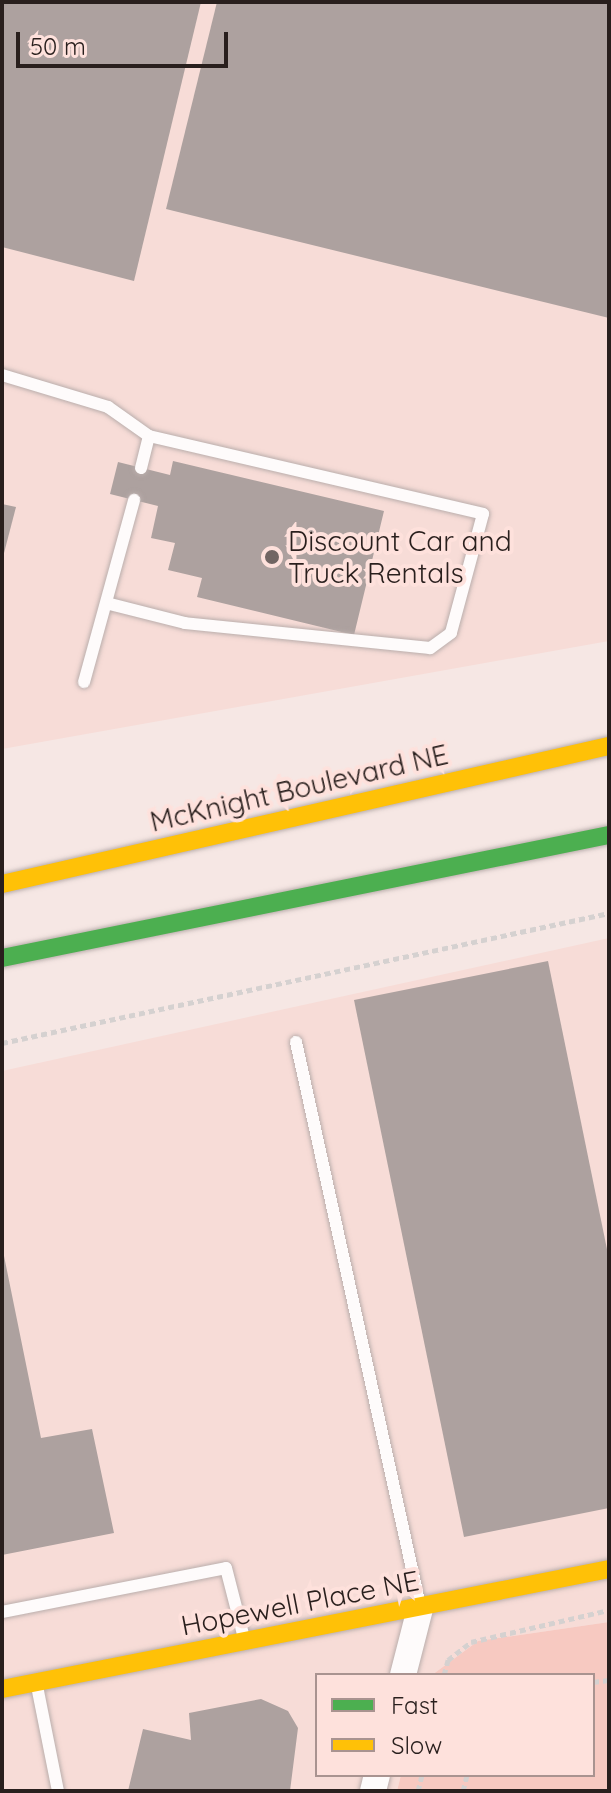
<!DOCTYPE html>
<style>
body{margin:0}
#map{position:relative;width:611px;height:1793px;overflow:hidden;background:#f6e7e4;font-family:Quicksand,sans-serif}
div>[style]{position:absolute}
.built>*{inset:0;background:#f7dcd7}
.green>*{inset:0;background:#f7c9c1}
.building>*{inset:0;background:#ada19f}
.path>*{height:5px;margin-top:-2.5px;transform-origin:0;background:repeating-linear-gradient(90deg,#d5d1d0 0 6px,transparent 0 10px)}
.roads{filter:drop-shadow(0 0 2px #baaeac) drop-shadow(0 0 2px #baaeac)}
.lane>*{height:12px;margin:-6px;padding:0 6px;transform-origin:6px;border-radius:6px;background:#fefbfb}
.street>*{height:26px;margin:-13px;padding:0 13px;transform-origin:13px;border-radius:13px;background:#fefbfb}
.fast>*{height:18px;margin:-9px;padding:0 9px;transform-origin:9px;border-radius:9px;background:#4caf50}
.slow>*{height:18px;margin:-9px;padding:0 9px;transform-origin:9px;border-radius:9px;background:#ffc107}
.dots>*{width:22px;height:22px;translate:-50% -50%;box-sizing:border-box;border:4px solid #fee1dc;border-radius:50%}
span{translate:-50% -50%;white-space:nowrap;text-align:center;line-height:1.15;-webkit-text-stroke:8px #fee1dc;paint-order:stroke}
.poi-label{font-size:28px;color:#291f1d}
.left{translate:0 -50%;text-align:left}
.street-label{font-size:28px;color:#291f1d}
.frame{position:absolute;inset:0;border:4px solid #291f1d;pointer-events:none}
.legend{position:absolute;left:315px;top:1673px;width:280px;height:104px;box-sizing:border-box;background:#fee1dc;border:2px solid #a99390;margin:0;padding:10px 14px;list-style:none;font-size:24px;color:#291f1d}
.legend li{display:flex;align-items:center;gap:16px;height:40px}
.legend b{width:40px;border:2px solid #a99390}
.scale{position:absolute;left:16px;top:32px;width:212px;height:36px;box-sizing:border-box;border:4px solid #291f1d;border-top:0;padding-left:10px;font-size:24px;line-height:28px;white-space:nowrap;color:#291f1d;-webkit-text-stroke:6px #fee1dc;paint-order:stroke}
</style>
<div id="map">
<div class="built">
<div style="clip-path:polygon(2px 2px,609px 2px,609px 641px,2px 749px)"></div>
<div style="clip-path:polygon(609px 938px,609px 1622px,478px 1641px,432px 1675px,317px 1675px,317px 1775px,401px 1775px,397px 1791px,2px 1791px,2px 1071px)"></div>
</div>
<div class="green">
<div style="clip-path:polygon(609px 1622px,609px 1791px,397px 1791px,401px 1775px,593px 1775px,593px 1675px,432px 1675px,478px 1641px)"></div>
</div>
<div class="building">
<div style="clip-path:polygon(2px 2px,201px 2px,134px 281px,2px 247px)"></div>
<div style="clip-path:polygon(217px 2px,609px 3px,609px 318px,166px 209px)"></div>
<div style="clip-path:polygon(173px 461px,384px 511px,354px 635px,197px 597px,202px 578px,168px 570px,175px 543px,151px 538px,158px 506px,110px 494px,118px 462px,170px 475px)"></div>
<div style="clip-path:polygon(2px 504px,16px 507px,3px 557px,2px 557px)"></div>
<div style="clip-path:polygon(548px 961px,609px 1259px,609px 1508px,464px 1537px,354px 1000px)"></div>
<div style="clip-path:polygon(2px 1246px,41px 1438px,92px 1429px,114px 1533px,2px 1555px)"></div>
<div style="clip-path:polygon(261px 1699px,288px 1711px,298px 1728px,290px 1791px,128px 1791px,143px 1729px,191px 1740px,189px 1713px)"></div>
</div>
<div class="path">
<div style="left:2px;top:1043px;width:621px;rotate:-12.09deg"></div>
<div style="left:444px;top:1675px;width:16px;rotate:-75deg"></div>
<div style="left:448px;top:1660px;width:29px;rotate:-38deg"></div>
<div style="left:471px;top:1642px;width:142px;rotate:-13.1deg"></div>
<div style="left:593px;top:1682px;width:16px;rotate:-7deg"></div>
<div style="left:418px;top:1791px;width:16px;rotate:-76deg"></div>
<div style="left:463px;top:1791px;width:16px;rotate:-76deg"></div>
</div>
<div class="roads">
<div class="lane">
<div style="left:2px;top:375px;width:111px;rotate:16.8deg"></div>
<div style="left:108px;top:407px;width:50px;rotate:35.3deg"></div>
<div style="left:149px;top:436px;width:343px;rotate:13.1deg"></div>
<div style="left:483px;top:514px;width:123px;rotate:105.1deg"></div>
<div style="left:451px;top:633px;width:26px;rotate:144deg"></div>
<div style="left:430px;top:648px;width:246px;rotate:-174.2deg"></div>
<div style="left:185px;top:623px;width:81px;rotate:-165.8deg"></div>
<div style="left:141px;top:468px;width:33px;rotate:-76deg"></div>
<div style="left:84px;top:682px;width:189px;rotate:-74.6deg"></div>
<div style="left:296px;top:1042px;width:572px;rotate:77.59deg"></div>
<div style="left:2px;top:1612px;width:228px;rotate:-11.1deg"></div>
<div style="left:226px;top:1568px;width:72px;rotate:75.6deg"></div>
<div style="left:37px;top:1686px;width:107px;rotate:78.7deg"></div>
</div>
<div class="street">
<div style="left:403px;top:1675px;width:68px;rotate:-75.6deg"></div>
<div style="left:373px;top:1791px;width:16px;rotate:-76deg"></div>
</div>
<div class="fast">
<div style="left:2px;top:958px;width:619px;rotate:-11.46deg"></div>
</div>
<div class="slow">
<div style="left:2px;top:884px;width:622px;rotate:-12.81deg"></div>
<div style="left:2px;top:1689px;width:619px;rotate:-11.18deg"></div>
</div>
</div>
<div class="dots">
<div style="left:272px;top:557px;background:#716563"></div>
</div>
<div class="poi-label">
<span class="left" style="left:288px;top:557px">Discount Car and<br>Truck Rentals</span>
</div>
<div class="street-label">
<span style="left:299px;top:788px;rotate:-13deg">McKnight Boulevard NE</span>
<span style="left:300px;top:1603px;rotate:-11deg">Hopewell Place NE</span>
</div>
<div class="frame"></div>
<ul class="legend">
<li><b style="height:10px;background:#4caf50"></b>Fast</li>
<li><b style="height:10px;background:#ffc107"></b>Slow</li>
</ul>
<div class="scale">50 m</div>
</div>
